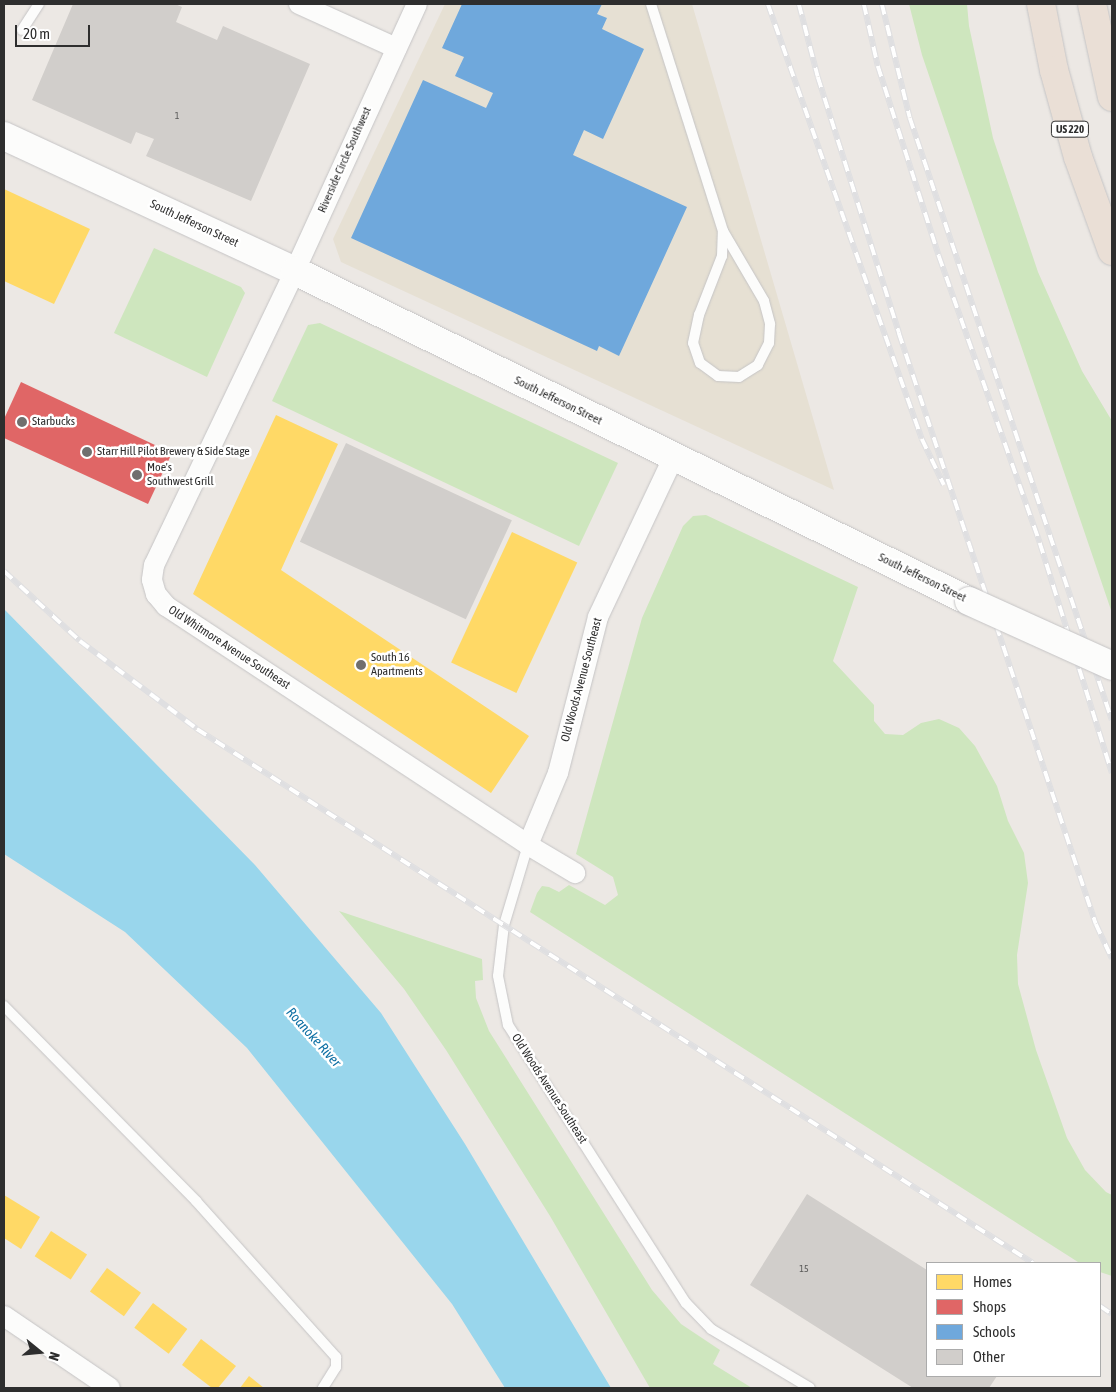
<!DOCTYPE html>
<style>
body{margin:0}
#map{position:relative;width:1116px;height:1392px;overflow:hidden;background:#ece8e4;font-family:"Asap Condensed",sans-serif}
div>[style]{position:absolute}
.education>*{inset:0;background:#e6e0d3}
.green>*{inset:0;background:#cee6be}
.water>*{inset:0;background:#99d6ec}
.homes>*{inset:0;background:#ffd966;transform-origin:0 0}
.shops>*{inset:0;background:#e06666}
.schools>*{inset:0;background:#6fa8dc}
.building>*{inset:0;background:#d1cecb;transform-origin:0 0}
.roads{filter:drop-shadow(0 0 1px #c5c4c5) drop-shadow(0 0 1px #c5c4c5)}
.service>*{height:10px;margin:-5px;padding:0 5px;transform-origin:5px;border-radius:5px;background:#fcfcfb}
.minor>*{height:20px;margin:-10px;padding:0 10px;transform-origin:10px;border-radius:10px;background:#fcfcfb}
.secondary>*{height:28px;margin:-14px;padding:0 14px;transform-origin:14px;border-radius:14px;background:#fcfcfb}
.motorway>*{height:28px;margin:-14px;padding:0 14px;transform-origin:14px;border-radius:14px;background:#eadfd6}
.rail>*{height:5.5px;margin-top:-2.75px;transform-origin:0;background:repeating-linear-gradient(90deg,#fff 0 11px,#dfdfe1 0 22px);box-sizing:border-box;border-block:1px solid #dfdfe1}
.bridges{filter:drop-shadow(0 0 1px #c5c4c5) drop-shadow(0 0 1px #c5c4c5)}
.secondary-bridge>*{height:28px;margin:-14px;padding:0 14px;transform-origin:14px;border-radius:14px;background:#fcfcfb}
.dots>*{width:14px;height:14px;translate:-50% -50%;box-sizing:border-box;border:2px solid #fff;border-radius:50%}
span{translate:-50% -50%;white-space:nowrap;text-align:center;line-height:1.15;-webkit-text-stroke:5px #fff;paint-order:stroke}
.number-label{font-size:10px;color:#585857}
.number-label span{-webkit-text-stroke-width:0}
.shield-label span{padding:1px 4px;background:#fff;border:1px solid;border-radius:4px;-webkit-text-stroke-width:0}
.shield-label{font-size:11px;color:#2e2e2e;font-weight:700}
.street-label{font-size:12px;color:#2e2e2e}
.poi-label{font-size:12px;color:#2e2e2e}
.left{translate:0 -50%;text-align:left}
.water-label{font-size:14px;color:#0d6fa3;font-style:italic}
.frame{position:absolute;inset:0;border:5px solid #2e2e2e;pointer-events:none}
.legend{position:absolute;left:926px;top:1262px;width:175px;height:115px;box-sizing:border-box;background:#fff;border:1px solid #ababab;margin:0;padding:6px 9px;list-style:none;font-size:15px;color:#2e2e2e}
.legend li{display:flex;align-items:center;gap:10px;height:25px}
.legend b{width:25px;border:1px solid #ababab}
.north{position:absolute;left:15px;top:1327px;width:50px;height:50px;-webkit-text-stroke:4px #fff;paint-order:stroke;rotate:107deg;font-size:14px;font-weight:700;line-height:20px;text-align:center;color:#2e2e2e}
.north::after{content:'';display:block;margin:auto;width:18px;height:22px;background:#2e2e2e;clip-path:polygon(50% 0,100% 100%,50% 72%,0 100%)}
.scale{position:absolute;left:15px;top:25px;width:75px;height:22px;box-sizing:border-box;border:2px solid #2e2e2e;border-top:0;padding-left:6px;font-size:15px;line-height:18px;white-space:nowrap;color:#2e2e2e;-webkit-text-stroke:4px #fff;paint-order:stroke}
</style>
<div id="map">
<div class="education">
<div style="clip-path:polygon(445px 4px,692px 4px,834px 490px,341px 262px,333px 239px)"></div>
</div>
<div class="green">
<div style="clip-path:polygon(909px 4px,967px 4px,969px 26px,993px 138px,1038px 272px,1082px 371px,1112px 421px,1112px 613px,922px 55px)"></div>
<div style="clip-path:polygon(154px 248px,241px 287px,245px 293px,207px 377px,114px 333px)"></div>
<div style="clip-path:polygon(320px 323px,618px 463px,579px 546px,272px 401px,308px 325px)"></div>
<div style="clip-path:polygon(706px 515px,858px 587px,833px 661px,874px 705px,874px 721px,885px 734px,903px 735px,921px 723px,939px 719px,959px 728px,975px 746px,997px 786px,1008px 821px,1024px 853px,1028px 883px,1017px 955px,1018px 984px,1036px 1050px,1067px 1138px,1085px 1170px,1106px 1192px,1112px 1195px,1112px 1276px,1100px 1272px,1100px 1263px,1078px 1262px,530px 912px,537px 893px,542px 886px,549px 887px,559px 892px,569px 885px,605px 905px,618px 895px,613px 877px,576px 854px,642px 618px,683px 526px,693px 516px)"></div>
<div style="clip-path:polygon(339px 911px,482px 959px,483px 980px,475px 981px,476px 998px,489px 1031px,652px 1290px,681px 1324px,720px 1350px,713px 1364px,752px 1388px,650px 1388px,550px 1216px,446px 1050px,404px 989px)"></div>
</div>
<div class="water">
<div style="clip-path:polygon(4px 609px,255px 865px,381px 1013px,465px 1144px,611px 1388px,505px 1388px,452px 1304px,247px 1048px,125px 932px,4px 854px)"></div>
</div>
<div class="homes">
<div style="clip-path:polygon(4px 189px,90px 229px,54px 304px,4px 281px)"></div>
<div style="clip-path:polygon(276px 415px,338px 444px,281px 570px,529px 736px,491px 793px,193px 594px)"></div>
<div style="left:512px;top:532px;width:72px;height:144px;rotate:25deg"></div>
<div style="clip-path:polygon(4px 1195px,40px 1217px,21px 1249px,4px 1238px)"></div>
<div style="left:51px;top:1231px;width:43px;height:30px;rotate:33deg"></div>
<div style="left:107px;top:1268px;width:42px;height:29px;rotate:36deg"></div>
<div style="left:153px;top:1303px;width:43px;height:31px;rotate:37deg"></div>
<div style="clip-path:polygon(201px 1339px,236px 1366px,218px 1388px,212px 1388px,182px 1365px)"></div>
<div style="clip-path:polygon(249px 1376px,264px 1388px,240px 1388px)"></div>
</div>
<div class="shops">
<div style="clip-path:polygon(21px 382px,172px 453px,148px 504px,4px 438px,4px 419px)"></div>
</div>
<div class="schools">
<div style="clip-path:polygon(462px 4px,602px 4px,597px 14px,607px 18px,602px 29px,644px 49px,603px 139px,584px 130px,573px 155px,687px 207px,619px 356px,599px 346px,597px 351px,351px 238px,423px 80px,486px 108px,493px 93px,455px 76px,464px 57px,442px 48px)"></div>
</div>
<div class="building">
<div style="clip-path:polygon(73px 4px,175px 4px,182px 7px,176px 22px,217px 40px,223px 26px,310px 64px,251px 201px,146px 156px,154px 139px,136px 132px,131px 144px,32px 100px)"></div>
<div style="left:346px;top:443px;width:183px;height:109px;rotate:25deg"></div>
<div style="clip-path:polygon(807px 1194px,927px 1270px,927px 1376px,997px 1376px,989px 1388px,913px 1388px,750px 1285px)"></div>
</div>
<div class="roads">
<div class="service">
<div style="left:651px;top:4px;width:238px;rotate:72.4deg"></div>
<div style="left:723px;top:231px;width:81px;rotate:59.6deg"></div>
<div style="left:764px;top:301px;width:24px;rotate:75deg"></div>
<div style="left:770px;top:324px;width:19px;rotate:93deg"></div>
<div style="left:769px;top:343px;width:25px;rotate:117deg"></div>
<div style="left:758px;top:365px;width:22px;rotate:148deg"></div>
<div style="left:739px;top:377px;width:21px;rotate:-177deg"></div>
<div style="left:718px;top:376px;width:22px;rotate:-144deg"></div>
<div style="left:700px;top:363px;width:21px;rotate:-109deg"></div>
<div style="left:693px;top:343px;width:29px;rotate:-78deg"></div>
<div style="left:699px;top:315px;width:63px;rotate:-68.7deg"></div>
<div style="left:722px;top:256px;width:25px;rotate:-88deg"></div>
<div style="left:22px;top:30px;width:31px;rotate:-57deg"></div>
<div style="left:528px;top:845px;width:84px;rotate:106.7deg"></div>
<div style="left:504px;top:925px;width:51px;rotate:96.7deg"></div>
<div style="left:498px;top:976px;width:50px;rotate:78.5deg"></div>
<div style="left:508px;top:1025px;width:330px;rotate:57.4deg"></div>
<div style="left:686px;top:1303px;width:36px;rotate:46deg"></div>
<div style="left:711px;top:1329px;width:115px;rotate:30.8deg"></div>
<div style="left:4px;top:1006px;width:274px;rotate:45.4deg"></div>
<div style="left:196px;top:1201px;width:210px;rotate:48.1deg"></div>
<div style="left:336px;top:1357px;width:10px;rotate:90deg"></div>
<div style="left:336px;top:1367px;width:25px;rotate:122deg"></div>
</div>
<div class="minor">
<div style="left:299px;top:4px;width:107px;rotate:24.4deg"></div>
<div style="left:417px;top:4px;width:294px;rotate:114.6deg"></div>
<div style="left:295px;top:271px;width:326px;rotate:115.6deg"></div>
<div style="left:154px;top:565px;width:15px;rotate:98deg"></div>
<div style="left:152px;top:580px;width:15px;rotate:74deg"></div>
<div style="left:156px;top:594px;width:16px;rotate:50deg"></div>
<div style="left:166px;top:606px;width:434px;rotate:33.4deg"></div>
<div style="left:528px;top:845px;width:55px;rotate:30.8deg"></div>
<div style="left:528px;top:845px;width:78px;rotate:-67.4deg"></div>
<div style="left:558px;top:773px;width:161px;rotate:-75.6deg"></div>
<div style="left:598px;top:617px;width:176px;rotate:-64.7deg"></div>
<div style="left:4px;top:1316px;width:128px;rotate:34.2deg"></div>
</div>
<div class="secondary">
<div style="left:4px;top:136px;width:321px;rotate:24.9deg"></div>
<div style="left:295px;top:271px;width:750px;rotate:26.09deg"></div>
</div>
<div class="motorway">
<div style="left:1041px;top:4px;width:67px;rotate:78.9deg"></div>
<div style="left:1054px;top:70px;width:90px;rotate:74.6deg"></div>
<div style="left:1078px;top:157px;width:100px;rotate:70.1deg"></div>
<div style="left:1092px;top:4px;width:95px;rotate:77.9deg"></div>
</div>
</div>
<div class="rail">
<div style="left:768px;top:4px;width:461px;rotate:70.5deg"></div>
<div style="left:922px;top:439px;width:51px;rotate:64.4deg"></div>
<div style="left:799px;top:4px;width:75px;rotate:75.4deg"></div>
<div style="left:818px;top:77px;width:269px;rotate:72.4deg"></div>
<div style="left:899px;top:333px;width:623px;rotate:71.57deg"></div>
<div style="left:1096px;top:924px;width:38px;rotate:65deg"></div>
<div style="left:864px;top:4px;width:64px;rotate:77.3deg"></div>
<div style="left:878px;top:66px;width:200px;rotate:72.2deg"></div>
<div style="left:939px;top:256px;width:304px;rotate:70.6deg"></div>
<div style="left:1040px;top:543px;width:241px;rotate:72.6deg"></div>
<div style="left:882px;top:4px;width:117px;rotate:76.2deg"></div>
<div style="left:910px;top:118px;width:635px;rotate:71.45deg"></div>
<div style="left:4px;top:571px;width:103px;rotate:42.6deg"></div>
<div style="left:80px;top:641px;width:146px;rotate:36.9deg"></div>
<div style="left:197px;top:729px;width:992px;rotate:32.57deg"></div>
<div style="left:1100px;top:1306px;width:14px;rotate:34deg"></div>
</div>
<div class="bridges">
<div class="secondary-bridge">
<div style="left:969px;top:601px;width:157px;rotate:24.4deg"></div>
</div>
</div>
<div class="dots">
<div style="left:22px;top:422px;background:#706f6e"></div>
<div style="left:87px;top:452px;background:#706f6e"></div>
<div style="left:137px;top:475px;background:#706f6e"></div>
<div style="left:361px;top:665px;background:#706f6e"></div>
</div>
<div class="number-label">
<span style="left:177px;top:116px">1</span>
<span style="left:804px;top:1269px">15</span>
</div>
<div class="shield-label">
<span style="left:1070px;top:129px">US 220</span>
</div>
<div class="street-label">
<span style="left:345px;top:160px;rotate:-66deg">Riverside Circle Southwest</span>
<span style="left:194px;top:224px;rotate:25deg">South Jefferson Street</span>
<span style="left:558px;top:401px;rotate:26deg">South Jefferson Street</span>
<span style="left:922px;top:578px;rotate:26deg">South Jefferson Street</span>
<span style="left:229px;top:648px;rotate:33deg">Old Whitmore Avenue Southeast</span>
<span style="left:582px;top:680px;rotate:-75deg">Old Woods Avenue Southeast</span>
<span style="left:549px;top:1089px;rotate:57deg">Old Woods Avenue Southeast</span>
</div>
<div class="poi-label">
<span class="left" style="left:32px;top:422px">Starbucks</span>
<span class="left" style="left:97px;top:452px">Starr Hill Pilot Brewery &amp; Side Stage</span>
<span class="left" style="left:147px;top:475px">Moe's<br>Southwest Grill</span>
<span class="left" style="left:371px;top:665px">South 16<br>Apartments</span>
</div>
<div class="water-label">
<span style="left:314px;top:1037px;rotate:48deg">Roanoke River</span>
</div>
<div class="frame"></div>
<ul class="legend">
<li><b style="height:14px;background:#ffd966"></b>Homes</li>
<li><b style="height:14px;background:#e06666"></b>Shops</li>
<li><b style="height:14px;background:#6fa8dc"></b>Schools</li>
<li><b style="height:14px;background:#d1cecb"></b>Other</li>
</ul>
<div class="north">N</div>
<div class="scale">20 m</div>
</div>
